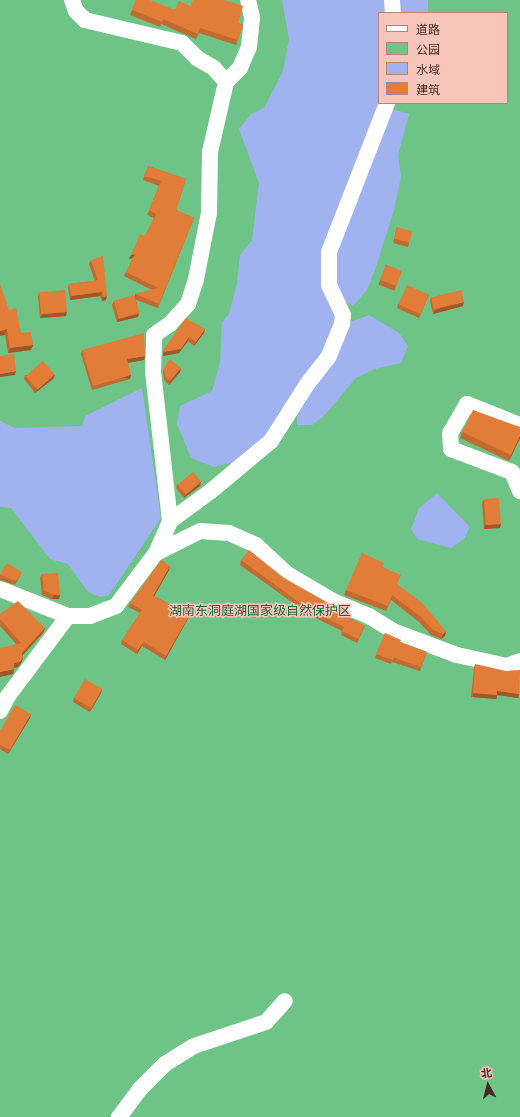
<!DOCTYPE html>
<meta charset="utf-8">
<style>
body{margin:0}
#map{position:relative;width:520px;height:1117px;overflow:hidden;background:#f8c5bb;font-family:Cabin,"Noto Sans SC",sans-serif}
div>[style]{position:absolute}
.green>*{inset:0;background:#6ec486}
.water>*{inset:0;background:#a0b2ef;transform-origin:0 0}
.minor>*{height:16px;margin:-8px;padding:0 8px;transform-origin:8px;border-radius:8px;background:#fff}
.wall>*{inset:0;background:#c26b31;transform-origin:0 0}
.shaded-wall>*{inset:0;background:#9e5728;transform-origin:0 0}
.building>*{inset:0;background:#e17c39;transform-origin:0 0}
span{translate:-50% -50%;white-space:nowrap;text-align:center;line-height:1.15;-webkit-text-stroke:3px #f8c5bb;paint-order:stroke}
.park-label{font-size:13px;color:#1b6737}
.legend{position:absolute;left:378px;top:12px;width:130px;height:92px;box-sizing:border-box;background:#f8c5bb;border:1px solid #b0877f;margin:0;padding:5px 7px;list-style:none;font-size:12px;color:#432b26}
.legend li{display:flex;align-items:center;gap:8px;height:20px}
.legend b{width:20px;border:1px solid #b0877f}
.north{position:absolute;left:468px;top:1065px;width:40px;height:40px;-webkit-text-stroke:3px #f8c5bb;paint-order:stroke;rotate:353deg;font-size:11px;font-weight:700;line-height:16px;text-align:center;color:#432b26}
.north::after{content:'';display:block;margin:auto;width:14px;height:18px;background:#432b26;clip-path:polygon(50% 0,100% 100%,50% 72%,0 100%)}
</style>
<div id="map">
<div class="green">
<div style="clip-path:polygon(evenodd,0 0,520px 0,520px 1117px,0 1117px,0 0,379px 13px,507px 13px,507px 103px,379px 103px,379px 13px)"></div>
</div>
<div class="water">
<div style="clip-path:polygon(282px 0,389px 0,389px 13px,379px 13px,379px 103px,331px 229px,337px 324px,332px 343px,301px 380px,290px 396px,277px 425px,263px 441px,235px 462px,214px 467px,191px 458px,177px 424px,180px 406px,212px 391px,220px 363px,222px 322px,229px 314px,237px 283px,240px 255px,252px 240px,259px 183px,239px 129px,251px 114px,264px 108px,283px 71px,289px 39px)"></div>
<div style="left:395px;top:0;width:33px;height:13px"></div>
<div style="clip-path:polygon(388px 108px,409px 114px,398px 155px,401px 177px,394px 210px,376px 267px,367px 290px,353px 306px,343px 300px,333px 284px,333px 252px)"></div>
<div style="clip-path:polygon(369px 315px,399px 333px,408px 346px,401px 363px,375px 369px,356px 378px,324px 416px,312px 425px,297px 425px,297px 416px,308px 390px,350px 322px)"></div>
<div style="clip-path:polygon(142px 388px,161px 518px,109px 595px,100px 597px,88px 592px,68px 564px,50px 559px,11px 508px,0 507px,0 421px,15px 428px,82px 426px,85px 416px)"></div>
<div style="clip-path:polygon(437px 493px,470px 527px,464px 539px,451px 548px,417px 539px,411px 529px,419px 508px)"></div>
</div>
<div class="minor">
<div style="left:392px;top:0;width:13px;rotate:86deg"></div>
<div style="left:226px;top:82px;width:20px;rotate:-45deg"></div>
<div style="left:240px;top:68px;width:23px;rotate:-67deg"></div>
<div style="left:249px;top:47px;width:30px;rotate:-84deg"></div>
<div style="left:252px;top:17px;width:17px;rotate:-103deg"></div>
<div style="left:520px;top:425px;width:57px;rotate:-158.4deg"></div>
<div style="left:467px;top:404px;width:34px;rotate:120deg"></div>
<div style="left:450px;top:433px;width:16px;rotate:86deg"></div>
<div style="left:451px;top:449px;width:65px;rotate:20.7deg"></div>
<div style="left:512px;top:472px;width:21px;rotate:67deg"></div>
<div style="left:170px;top:521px;width:51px;rotate:-36.2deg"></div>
<div style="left:211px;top:491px;width:78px;rotate:-39.8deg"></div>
<div style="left:271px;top:441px;width:69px;rotate:-57.5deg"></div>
<div style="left:308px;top:383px;width:34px;rotate:-52deg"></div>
<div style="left:329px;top:356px;width:35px;rotate:-68deg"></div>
<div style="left:342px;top:324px;width:9px;rotate:-84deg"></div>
<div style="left:343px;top:315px;width:33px;rotate:-115deg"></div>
<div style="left:329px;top:285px;width:33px;rotate:-90deg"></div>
<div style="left:329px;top:252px;width:160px;rotate:-68.7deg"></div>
<div style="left:156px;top:553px;width:49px;rotate:-26.6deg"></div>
<div style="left:200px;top:531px;width:29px;rotate:4deg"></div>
<div style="left:229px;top:533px;width:30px;rotate:24deg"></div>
<div style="left:256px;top:545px;width:42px;rotate:43.1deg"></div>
<div style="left:287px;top:574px;width:53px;rotate:30.4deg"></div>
<div style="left:333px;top:601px;width:39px;rotate:23deg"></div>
<div style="left:369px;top:616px;width:28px;rotate:32deg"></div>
<div style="left:393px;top:631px;width:68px;rotate:20.6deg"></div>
<div style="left:457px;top:655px;width:51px;rotate:12.4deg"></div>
<div style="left:507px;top:666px;width:14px;rotate:-21deg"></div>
<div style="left:0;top:589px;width:73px;rotate:21.7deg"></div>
<div style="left:68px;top:616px;width:22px"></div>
<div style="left:90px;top:616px;width:28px;rotate:-21deg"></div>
<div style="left:116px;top:606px;width:66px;rotate:-53deg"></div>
<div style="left:156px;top:553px;width:22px;rotate:-66deg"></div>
<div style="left:165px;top:533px;width:13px;rotate:-67deg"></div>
<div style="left:170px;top:521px;width:150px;rotate:-96.5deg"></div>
<div style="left:153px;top:372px;width:37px;rotate:-88deg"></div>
<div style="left:154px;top:335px;width:19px;rotate:-35deg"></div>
<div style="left:170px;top:324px;width:27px;rotate:-48deg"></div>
<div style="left:188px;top:304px;width:26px;rotate:-72deg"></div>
<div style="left:196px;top:279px;width:67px;rotate:-78.9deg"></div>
<div style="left:209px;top:213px;width:61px;rotate:-89.1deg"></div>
<div style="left:210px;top:152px;width:72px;rotate:-77.1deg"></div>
<div style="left:226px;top:82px;width:18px;rotate:-131deg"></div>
<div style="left:214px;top:68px;width:20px;rotate:-150deg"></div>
<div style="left:197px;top:58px;width:21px;rotate:-135deg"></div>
<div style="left:182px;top:43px;width:100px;rotate:-166.7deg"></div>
<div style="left:85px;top:20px;width:13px;rotate:-135deg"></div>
<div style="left:76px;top:11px;width:12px;rotate:-110deg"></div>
<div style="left:0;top:711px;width:17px;rotate:-62deg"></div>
<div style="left:8px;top:696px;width:100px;rotate:-53.1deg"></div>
<div style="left:119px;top:1117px;width:35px;rotate:-53deg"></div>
<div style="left:140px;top:1089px;width:35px;rotate:-45deg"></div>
<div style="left:165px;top:1064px;width:34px;rotate:-32deg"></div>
<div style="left:194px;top:1046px;width:76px;rotate:-18.4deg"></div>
<div style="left:266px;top:1022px;width:28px;rotate:-48deg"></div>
</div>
<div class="wall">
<div style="clip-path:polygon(136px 0,175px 10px,190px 6px,243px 25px,236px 45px,199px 33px,196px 39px,161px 24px,160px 27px,130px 15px)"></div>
<div style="clip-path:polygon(148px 166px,186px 179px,176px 210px,194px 218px,158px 308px,136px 300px,139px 313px,138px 317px,117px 322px,112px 305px,114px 301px,135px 296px,135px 294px,152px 290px,124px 276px,133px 258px,129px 259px,145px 236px,154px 218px,147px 215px,159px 186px,143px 180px)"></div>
<div style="clip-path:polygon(397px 227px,409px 243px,408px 247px,393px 243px)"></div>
<div style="clip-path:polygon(91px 260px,106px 300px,102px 301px,100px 296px,70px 300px,68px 288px,69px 284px,95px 281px,89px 264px)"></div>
<div style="left:386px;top:265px;width:17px;height:21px;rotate:21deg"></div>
<div style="clip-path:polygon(39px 292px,66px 316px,40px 318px,38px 296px)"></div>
<div style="clip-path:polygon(429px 295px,419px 318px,397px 308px,398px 304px)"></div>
<div style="clip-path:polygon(431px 297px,463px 306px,433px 314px,430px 301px)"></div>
<div style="clip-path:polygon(9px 310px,21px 333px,33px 345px,31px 350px,8px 353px,5px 335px)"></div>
<div style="clip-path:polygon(205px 329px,204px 333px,194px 346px,188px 341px,179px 353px,163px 356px,163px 354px,164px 349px)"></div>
<div style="clip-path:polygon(82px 350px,144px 360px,128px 363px,130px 379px,92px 390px,81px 354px)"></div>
<div style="clip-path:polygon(164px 368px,181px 368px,180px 372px,169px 385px,164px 380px,163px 372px)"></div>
<div style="clip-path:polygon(25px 375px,55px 375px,53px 379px,35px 393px,24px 379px)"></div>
<div style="clip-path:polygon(520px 427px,520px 438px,509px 461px,460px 438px,462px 432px)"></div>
<div style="clip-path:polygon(201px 482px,200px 486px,184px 498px,176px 488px,177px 484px)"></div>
<div style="clip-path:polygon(484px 499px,500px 528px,484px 529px,482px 503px)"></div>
<div style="clip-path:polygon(241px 560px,284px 578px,337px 612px,365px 626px,357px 643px,341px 635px,342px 631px,310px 615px,240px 565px)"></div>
<div style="clip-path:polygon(170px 566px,169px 570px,154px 596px,174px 606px,192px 611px,190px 615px,165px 660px,142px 646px,137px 654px,121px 644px,122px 640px,140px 613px,128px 607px,130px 603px)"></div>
<div style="clip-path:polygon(382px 567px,397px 584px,445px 636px,441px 639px,431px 635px,419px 622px,391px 600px,386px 611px,344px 595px,346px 590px)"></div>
<div style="clip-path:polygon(22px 572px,20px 576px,15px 585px,0 580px,0 574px)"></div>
<div style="clip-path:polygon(42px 574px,60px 595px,59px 599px,52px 599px,42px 595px,40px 578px)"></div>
<div style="clip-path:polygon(0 614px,45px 628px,43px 633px,22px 655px,23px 658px,21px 663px,18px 667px,14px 668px,14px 669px,13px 674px,16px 644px,0 626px)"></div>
<div style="clip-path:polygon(385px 633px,400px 642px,427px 652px,420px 671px,392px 662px,391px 664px,375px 658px)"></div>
<div style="clip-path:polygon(475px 664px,519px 694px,518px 698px,497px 695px,495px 699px,471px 697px,474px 668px)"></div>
<div style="clip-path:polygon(102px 689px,101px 693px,90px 712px,73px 702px,74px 698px)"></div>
<div style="clip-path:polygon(30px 718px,8px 754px,0 749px,0 731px)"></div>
</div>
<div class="shaded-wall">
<div style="clip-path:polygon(135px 254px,133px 258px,129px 259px,131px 255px)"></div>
<div style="clip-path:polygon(102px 292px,100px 296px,70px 300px,71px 296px)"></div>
<div style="clip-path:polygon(107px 296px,106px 300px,102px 301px,103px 297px)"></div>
<div style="clip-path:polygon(464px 302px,463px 306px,433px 314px,435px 310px)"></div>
<div style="clip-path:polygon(67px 312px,66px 316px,40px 318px,42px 314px)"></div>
<div style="clip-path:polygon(139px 313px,138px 317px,117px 322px,119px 318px)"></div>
<div style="clip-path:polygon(7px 329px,5px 335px,0 336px,0 331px)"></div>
<div style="clip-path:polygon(205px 329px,204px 333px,194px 346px,196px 342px)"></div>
<div style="clip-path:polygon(189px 337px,188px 341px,179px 353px,163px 356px,164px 352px)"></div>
<div style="clip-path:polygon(33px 345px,31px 350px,8px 353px,10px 348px)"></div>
<div style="clip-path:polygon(145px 356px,144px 360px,126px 363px,127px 359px)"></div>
<div style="clip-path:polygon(181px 368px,180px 372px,169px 385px,170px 381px)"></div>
<div style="clip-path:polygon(16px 371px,15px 375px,0 377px,0 374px)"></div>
<div style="clip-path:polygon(55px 375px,53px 379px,35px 393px,37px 389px)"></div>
<div style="left:131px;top:375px;width:4px;height:40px;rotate:104deg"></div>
<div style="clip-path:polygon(520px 436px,520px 438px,509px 461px,511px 455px)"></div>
<div style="clip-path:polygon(201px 482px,200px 486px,184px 498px,186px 494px)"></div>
<div style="clip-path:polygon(501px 524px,500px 528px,484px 529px,485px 525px)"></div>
<div style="clip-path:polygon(170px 566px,169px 570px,152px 600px,153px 596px)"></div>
<div style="clip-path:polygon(54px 595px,60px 595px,59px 599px,52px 599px)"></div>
<div style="clip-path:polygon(192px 611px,190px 615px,165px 660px,166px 656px)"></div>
<div style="clip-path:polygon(45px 628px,43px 633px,20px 658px,22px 653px)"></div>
<div style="clip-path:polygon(446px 631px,445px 636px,441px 639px,443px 634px)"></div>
<div style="clip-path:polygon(144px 642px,142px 646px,137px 654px,138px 650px)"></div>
<div style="clip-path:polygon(23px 658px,21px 663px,18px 667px,12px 668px,14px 663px)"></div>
<div style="clip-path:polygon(14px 669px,13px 674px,0 677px,0 672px)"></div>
<div style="clip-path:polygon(102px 689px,101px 693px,90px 712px,92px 708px)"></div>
<div style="left:497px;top:691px;width:22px;height:4px;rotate:8deg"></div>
<div style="left:473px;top:693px;width:24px;height:4px;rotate:5deg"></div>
<div style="clip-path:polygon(31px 714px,30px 718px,8px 754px,10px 750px)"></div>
</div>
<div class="building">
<div style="clip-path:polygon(136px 0,150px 0,175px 10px,179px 1px,190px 6px,193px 0,217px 0,218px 1px,218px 0,224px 0,243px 6px,238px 24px,243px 25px,238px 40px,200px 28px,198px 34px,163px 19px,162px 22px,132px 10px)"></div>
<div style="clip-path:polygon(148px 166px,186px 179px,176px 210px,194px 218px,159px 304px,135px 294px,158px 288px,126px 272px,135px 254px,131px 255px,140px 234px,145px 236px,156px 214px,149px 210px,161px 181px,144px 176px)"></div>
<div style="left:397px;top:227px;width:16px;height:12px;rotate:15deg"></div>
<div style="clip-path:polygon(103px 256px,107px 296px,103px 297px,102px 292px,71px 296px,69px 284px,98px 280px,91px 260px)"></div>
<div style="left:386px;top:265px;width:17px;height:16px;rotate:21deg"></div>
<div style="clip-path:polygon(0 284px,9px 310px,16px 308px,21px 333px,31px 332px,33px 345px,10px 348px,7px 329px,0 331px)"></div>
<div style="left:407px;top:285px;width:24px;height:21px;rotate:24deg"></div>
<div style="left:65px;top:290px;width:22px;height:26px;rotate:85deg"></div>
<div style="left:461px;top:290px;width:12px;height:31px;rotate:76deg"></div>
<div style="left:134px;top:295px;width:19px;height:21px;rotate:74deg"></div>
<div style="clip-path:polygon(186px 318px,205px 329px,196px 342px,189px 337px,181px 349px,164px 352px,164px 349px)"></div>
<div style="clip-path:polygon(144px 333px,145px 356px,127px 359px,131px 375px,93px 386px,82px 350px)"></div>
<div style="clip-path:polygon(14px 354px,16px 371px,0 374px,0 356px)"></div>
<div style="clip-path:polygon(170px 359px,181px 368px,170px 381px,165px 376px,164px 368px)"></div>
<div style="left:43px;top:361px;width:18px;height:23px;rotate:49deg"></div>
<div style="clip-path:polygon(473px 410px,520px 427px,520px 436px,511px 455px,462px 432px)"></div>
<div style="left:193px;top:472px;width:13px;height:20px;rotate:51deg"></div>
<div style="left:499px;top:498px;width:26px;height:15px;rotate:86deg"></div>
<div style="clip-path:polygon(249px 550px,284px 578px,339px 609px,337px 612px,365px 626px,358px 639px,342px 631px,344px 627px,311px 611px,241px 560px)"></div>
<div style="clip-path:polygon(362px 553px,384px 563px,382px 567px,401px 575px,397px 584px,422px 603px,446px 631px,443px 634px,433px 630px,421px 617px,392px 595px,388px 606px,346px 590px)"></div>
<div style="clip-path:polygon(161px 560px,170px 566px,153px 596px,174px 606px,175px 603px,192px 611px,166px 656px,144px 642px,138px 650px,122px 640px,142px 610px,130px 603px)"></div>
<div style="clip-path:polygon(7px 563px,22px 572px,16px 581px,0 575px,0 574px)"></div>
<div style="clip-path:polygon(58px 573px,60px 595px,54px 595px,44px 591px,42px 574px)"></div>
<div style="clip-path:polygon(18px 601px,45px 628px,22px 653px,23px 658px,20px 662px,14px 663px,14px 669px,0 672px,0 648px,21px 643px,0 619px,0 614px)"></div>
<div style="clip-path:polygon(385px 633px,401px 640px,400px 642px,427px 652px,421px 667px,394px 658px,393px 660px,376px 654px)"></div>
<div style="clip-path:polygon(475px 664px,506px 671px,520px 670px,519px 694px,497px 691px,497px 695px,473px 693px)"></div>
<div style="left:85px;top:679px;width:20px;height:22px;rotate:30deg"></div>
<div style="clip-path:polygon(15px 705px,31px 714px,10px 750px,0 745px,0 731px)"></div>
</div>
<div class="park-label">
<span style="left:260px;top:610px">湖南东洞庭湖国家级自然保护区</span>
</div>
<ul class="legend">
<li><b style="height:5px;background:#fff"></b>道路</li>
<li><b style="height:11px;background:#6ec486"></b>公园</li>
<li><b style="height:11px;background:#a0b2ef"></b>水域</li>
<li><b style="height:11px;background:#e17c39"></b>建筑</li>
</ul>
<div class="north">北</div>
</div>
